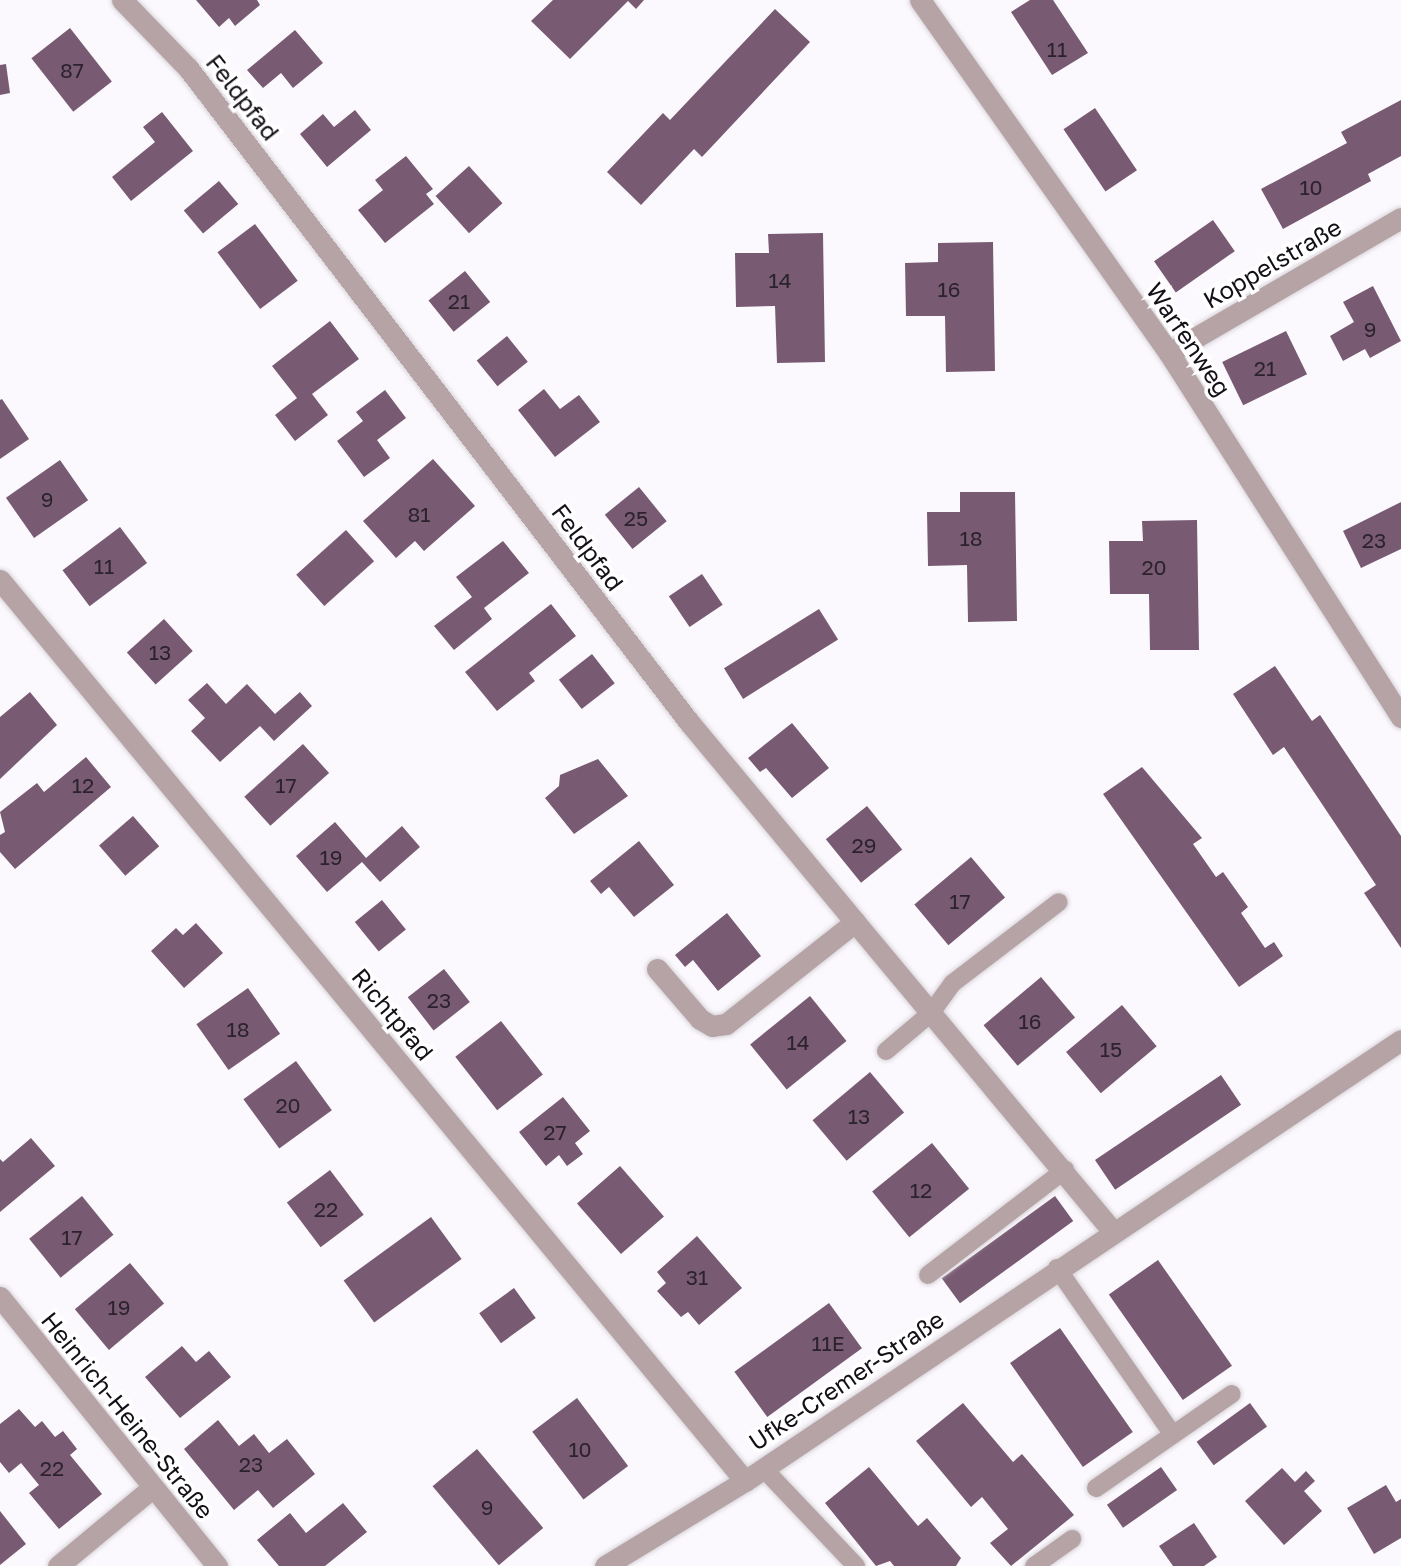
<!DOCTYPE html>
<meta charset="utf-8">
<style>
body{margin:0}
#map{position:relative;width:1401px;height:1566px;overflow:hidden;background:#fcf9fe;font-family:"Golos Text",sans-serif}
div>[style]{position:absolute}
.building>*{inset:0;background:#785b72;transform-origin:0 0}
.roads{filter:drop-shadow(0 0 2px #d7d4d9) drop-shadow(0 0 2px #d7d4d9)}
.lane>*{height:18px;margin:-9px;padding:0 9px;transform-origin:9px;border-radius:9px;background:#b6a3a6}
.street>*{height:21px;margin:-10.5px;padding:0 10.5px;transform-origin:10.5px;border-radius:10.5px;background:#b6a3a6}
span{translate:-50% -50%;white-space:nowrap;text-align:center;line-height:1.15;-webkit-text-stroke:7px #fff;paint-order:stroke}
.number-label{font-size:21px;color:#2c222d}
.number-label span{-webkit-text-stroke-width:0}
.street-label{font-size:24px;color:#130f16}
</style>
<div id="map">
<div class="building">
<div style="clip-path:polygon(196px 0,257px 0,260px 5px,235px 26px,229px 18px,219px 27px)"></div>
<div style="clip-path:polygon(553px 0,644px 0,636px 9px,628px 1px,570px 59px,531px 21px)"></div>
<div style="clip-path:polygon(1030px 0,1053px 0,1088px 53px,1052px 75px,1011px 12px)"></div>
<div style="clip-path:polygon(775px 9px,810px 42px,702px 157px,694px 149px,641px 205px,607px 172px,663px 113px,670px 120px)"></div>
<div style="left:70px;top:28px;width:68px;height:49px;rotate:52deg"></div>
<div style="clip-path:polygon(295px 30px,323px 63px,293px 88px,281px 73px,263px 88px,247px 70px)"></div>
<div style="clip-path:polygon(6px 64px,10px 93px,0 95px,0 65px)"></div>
<div style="clip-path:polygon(1401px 100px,1401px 156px,1368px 174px,1371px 181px,1283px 229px,1261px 189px,1347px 143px,1341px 132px)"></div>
<div style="left:1095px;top:108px;width:75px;height:38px;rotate:56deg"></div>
<div style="clip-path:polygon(355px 110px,371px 130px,327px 167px,300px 134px,323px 114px,334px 127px)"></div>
<div style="clip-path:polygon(162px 112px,193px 151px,131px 201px,112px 177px,155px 142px,143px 127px)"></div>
<div style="clip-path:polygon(406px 156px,433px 189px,426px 194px,434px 204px,385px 243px,358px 210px,383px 190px,375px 180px)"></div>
<div style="left:469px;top:166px;width:50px;height:45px;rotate:48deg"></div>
<div style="left:219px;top:181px;width:30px;height:46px;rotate:50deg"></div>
<div style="left:1213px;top:220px;width:38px;height:72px;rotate:55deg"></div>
<div style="left:255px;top:224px;width:71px;height:47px;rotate:53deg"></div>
<div style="clip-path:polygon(823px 233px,825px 362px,777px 363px,775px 306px,736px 307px,735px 253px,769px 253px,768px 234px)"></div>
<div style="clip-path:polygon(993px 242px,995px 371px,946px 372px,945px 316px,906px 316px,905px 263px,938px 262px,938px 243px)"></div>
<div style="left:465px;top:271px;width:40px;height:47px;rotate:51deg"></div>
<div style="clip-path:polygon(1373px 286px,1401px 341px,1370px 358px,1365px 349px,1343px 361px,1330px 336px,1354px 322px,1343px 302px)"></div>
<div style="clip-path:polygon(330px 321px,359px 359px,312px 394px,328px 415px,295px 441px,275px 415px,297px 398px,272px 366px)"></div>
<div style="left:1286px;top:331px;width:48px;height:71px;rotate:64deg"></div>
<div style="left:507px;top:336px;width:33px;height:39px;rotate:51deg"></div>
<div style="clip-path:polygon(544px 389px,560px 409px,579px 395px,600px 422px,555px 457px,518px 410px)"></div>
<div style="clip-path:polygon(385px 390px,406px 418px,377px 440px,390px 458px,364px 477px,337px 441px,363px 421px,356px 412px)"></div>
<div style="clip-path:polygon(2px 399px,29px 439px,0 459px,0 400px)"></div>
<div style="clip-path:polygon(433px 459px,475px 506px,424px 551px,415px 541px,396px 558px,363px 521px)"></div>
<div style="left:60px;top:460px;width:49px;height:66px;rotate:55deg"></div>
<div style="left:639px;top:487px;width:44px;height:44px;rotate:51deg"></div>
<div style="clip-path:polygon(960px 492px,1015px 492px,1017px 621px,968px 622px,967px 565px,928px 566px,927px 512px,960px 512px)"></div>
<div style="clip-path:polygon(1401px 502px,1401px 549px,1361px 568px,1343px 531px)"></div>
<div style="clip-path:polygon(1197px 520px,1199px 650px,1150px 650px,1149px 594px,1110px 594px,1109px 541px,1143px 541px,1142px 521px)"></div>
<div style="left:120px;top:527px;width:45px;height:72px;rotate:53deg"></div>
<div style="left:346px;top:530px;width:42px;height:67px;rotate:48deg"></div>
<div style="clip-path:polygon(503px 541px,529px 573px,484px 608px,492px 619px,454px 650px,434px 626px,472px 597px,456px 577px)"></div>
<div style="left:702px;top:574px;width:37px;height:40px;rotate:56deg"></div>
<div style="clip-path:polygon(551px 604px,576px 636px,529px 673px,535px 681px,497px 711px,465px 672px)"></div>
<div style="left:819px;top:609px;width:36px;height:112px;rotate:58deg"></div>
<div style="left:164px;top:619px;width:43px;height:50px;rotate:48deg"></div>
<div style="left:592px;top:654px;width:37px;height:42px;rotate:52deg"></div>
<div style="clip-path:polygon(1275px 666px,1312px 721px,1320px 715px,1401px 836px,1401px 948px,1364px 893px,1376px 885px,1284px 747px,1273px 755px,1233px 694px)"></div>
<div style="clip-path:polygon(207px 683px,226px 704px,247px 684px,275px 714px,300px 692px,312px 706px,274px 741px,260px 726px,220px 762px,191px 731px,205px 718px,188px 700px)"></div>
<div style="clip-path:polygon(30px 692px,57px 725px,0 779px,0 717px)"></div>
<div style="clip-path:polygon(792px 723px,829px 768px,792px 798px,766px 768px,760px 772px,748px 758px)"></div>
<div style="left:303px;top:744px;width:39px;height:79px;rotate:48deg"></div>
<div style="clip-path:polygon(86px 757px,111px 787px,15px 869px,0 852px,0 835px,5px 832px,0 812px,37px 783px,44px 792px)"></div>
<div style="clip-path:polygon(598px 759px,628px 796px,574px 834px,545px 798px,559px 786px,560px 775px)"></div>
<div style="clip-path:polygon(1142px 767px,1202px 838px,1193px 844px,1216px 877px,1223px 872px,1248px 907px,1241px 913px,1265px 948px,1274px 942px,1283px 956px,1239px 987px,1103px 794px)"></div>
<div style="left:867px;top:806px;width:56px;height:53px;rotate:51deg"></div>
<div style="left:133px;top:816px;width:40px;height:45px;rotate:49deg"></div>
<div style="clip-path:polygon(335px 822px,366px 858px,402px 826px,420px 847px,380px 882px,362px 862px,327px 892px,296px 856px)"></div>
<div style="clip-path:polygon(639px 841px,674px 885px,634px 917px,609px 887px,601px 894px,590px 881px)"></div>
<div style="left:971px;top:857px;width:53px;height:74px;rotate:50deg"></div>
<div style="left:382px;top:900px;width:38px;height:35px;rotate:51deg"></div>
<div style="clip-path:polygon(727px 913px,761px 956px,718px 991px,693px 960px,685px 967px,675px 955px)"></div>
<div style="clip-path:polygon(196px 923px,223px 953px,184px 988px,151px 951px,176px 928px,183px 935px)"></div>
<div style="left:444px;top:969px;width:42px;height:46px;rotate:52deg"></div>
<div style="left:1041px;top:977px;width:53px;height:75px;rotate:50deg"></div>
<div style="left:248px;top:988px;width:56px;height:63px;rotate:55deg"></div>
<div style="left:810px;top:996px;width:58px;height:77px;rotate:51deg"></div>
<div style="left:1122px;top:1005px;width:54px;height:73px;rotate:50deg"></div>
<div style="left:501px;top:1021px;width:68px;height:58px;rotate:52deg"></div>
<div style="left:296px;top:1061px;width:61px;height:65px;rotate:54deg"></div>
<div style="left:870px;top:1072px;width:53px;height:75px;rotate:50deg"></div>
<div style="left:1221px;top:1075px;width:36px;height:152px;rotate:56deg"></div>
<div style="clip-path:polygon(563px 1097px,590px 1131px,575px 1143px,583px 1154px,567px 1166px,559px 1155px,546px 1166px,519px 1132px)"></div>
<div style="clip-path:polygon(31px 1138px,55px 1166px,0 1212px,0 1159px,3px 1162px)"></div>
<div style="left:932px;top:1143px;width:59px;height:77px;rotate:51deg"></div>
<div style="left:620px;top:1166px;width:67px;height:57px;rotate:49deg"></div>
<div style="left:330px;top:1170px;width:56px;height:54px;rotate:53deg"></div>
<div style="left:82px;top:1196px;width:50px;height:68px;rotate:51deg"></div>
<div style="left:1055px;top:1196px;width:31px;height:140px;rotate:54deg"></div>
<div style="left:431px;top:1217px;width:52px;height:108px;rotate:54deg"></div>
<div style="clip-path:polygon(697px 1236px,742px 1288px,699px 1325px,688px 1312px,681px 1317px,657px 1291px,666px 1283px,657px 1272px)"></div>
<div style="left:1158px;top:1260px;width:129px;height:60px;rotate:55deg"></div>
<div style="left:130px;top:1263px;width:53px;height:72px;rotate:50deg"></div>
<div style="left:514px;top:1288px;width:37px;height:43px;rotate:54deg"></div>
<div style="left:829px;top:1303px;width:56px;height:117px;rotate:54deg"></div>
<div style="left:1060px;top:1328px;width:127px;height:61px;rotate:55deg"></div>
<div style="clip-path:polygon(182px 1346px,196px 1362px,209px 1351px,231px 1377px,180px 1418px,145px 1377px)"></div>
<div style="left:577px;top:1398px;width:85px;height:56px;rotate:53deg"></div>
<div style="clip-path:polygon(963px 1403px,1013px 1462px,1022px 1454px,1074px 1515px,1011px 1566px,990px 1543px,1008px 1529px,982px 1497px,971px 1507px,916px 1441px)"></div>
<div style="left:1250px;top:1403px;width:29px;height:66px;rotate:54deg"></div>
<div style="clip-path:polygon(19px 1409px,35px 1427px,42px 1421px,55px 1437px,63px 1431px,77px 1449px,70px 1455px,102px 1494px,59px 1529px,29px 1493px,39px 1485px,21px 1463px,9px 1473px,0 1462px,0 1424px)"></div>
<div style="clip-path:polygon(218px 1420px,239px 1446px,254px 1434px,269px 1453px,287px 1439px,315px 1474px,273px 1508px,258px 1490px,234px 1510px,184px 1449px)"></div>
<div style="left:477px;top:1449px;width:103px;height:58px;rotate:50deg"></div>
<div style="clip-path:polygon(869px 1467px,918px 1526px,927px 1518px,961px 1558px,956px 1566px,894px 1566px,890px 1561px,876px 1566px,825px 1503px)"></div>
<div style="left:1161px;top:1467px;width:28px;height:66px;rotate:55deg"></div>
<div style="clip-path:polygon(1282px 1468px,1295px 1482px,1306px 1471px,1315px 1481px,1304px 1491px,1322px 1511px,1284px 1545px,1245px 1501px)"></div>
<div style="clip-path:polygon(1386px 1485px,1396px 1502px,1401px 1499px,1401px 1538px,1374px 1554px,1347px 1508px)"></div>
<div style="clip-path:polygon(343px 1503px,367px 1532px,325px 1566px,279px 1566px,257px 1540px,290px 1513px,306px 1533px)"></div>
<div style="clip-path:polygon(0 1511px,26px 1544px,0 1565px)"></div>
<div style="clip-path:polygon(1194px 1523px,1217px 1557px,1204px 1566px,1173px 1566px,1159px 1546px)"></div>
</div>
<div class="roads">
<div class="lane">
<div style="left:886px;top:1051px;width:59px;rotate:-40.2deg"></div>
<div style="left:931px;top:1013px;width:37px;rotate:-54deg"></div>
<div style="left:953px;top:983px;width:133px;rotate:-37.4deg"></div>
<div style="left:1057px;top:1268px;width:203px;rotate:55.2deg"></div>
<div style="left:928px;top:1275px;width:173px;rotate:-37.5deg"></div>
<div style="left:764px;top:1469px;width:134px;rotate:46.5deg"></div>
<div style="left:1096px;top:1488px;width:165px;rotate:-34.7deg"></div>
<div style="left:1034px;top:1566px;width:47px;rotate:-35.4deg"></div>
</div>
<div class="street">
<div style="left:122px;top:0;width:95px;rotate:45.9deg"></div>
<div style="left:188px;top:68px;width:824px;rotate:52.55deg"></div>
<div style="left:689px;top:722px;width:260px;rotate:50.3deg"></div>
<div style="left:855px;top:922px;width:164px;rotate:141.7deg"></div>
<div style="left:726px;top:1024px;width:14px;rotate:172deg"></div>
<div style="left:712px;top:1026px;width:14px;rotate:-150deg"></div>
<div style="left:700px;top:1019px;width:66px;rotate:-130.7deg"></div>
<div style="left:920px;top:0;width:432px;rotate:54.8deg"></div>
<div style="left:1169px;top:353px;width:432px;rotate:57.5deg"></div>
<div style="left:1169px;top:353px;width:268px;rotate:-30.2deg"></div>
<div style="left:0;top:580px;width:1169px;rotate:50.41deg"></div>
<div style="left:855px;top:922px;width:401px;rotate:50.2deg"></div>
<div style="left:0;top:1297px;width:346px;rotate:51.1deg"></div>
<div style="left:58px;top:1566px;width:122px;rotate:-39.7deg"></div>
<div style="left:605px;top:1566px;width:164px;rotate:-31.3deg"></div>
<div style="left:745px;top:1481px;width:790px;rotate:-33.91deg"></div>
</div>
</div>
<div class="number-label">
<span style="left:1057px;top:49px">11</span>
<span style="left:72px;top:70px">87</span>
<span style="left:1311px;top:187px">10</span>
<span style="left:780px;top:280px">14</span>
<span style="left:949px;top:289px">16</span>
<span style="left:459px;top:301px">21</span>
<span style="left:1370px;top:329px">9</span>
<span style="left:1265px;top:368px">21</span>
<span style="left:47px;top:499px">9</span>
<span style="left:419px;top:514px">81</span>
<span style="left:636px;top:518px">25</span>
<span style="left:971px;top:538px">18</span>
<span style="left:1374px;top:540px">23</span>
<span style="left:104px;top:566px">11</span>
<span style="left:1154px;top:567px">20</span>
<span style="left:160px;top:652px">13</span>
<span style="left:83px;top:785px">12</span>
<span style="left:286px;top:785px">17</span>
<span style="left:864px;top:845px">29</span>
<span style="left:331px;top:857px">19</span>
<span style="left:960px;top:901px">17</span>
<span style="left:439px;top:1000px">23</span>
<span style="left:1030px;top:1021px">16</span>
<span style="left:238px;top:1029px">18</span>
<span style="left:798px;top:1042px">14</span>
<span style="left:1111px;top:1049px">15</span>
<span style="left:288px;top:1105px">20</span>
<span style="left:859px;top:1116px">13</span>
<span style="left:555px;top:1132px">27</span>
<span style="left:921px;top:1190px">12</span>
<span style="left:326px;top:1209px">22</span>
<span style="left:72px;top:1237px">17</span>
<span style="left:697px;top:1277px">31</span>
<span style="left:119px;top:1307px">19</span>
<span style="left:828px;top:1343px">11E</span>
<span style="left:580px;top:1449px">10</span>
<span style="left:251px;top:1464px">23</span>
<span style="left:52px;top:1468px">22</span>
<span style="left:487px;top:1507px">9</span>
</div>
<div class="street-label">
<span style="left:243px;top:97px;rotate:52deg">Feldpfad</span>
<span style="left:1272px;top:263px;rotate:-30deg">Koppelstraße</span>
<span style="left:1189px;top:339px;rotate:56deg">Warfenweg</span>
<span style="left:588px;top:547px;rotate:53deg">Feldpfad</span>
<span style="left:393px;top:1014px;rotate:50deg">Richtpfad</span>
<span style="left:846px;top:1380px;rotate:-34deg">Ufke-Cremer-Straße</span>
<span style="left:128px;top:1415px;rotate:51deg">Heinrich-Heine-Straße</span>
</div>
</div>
